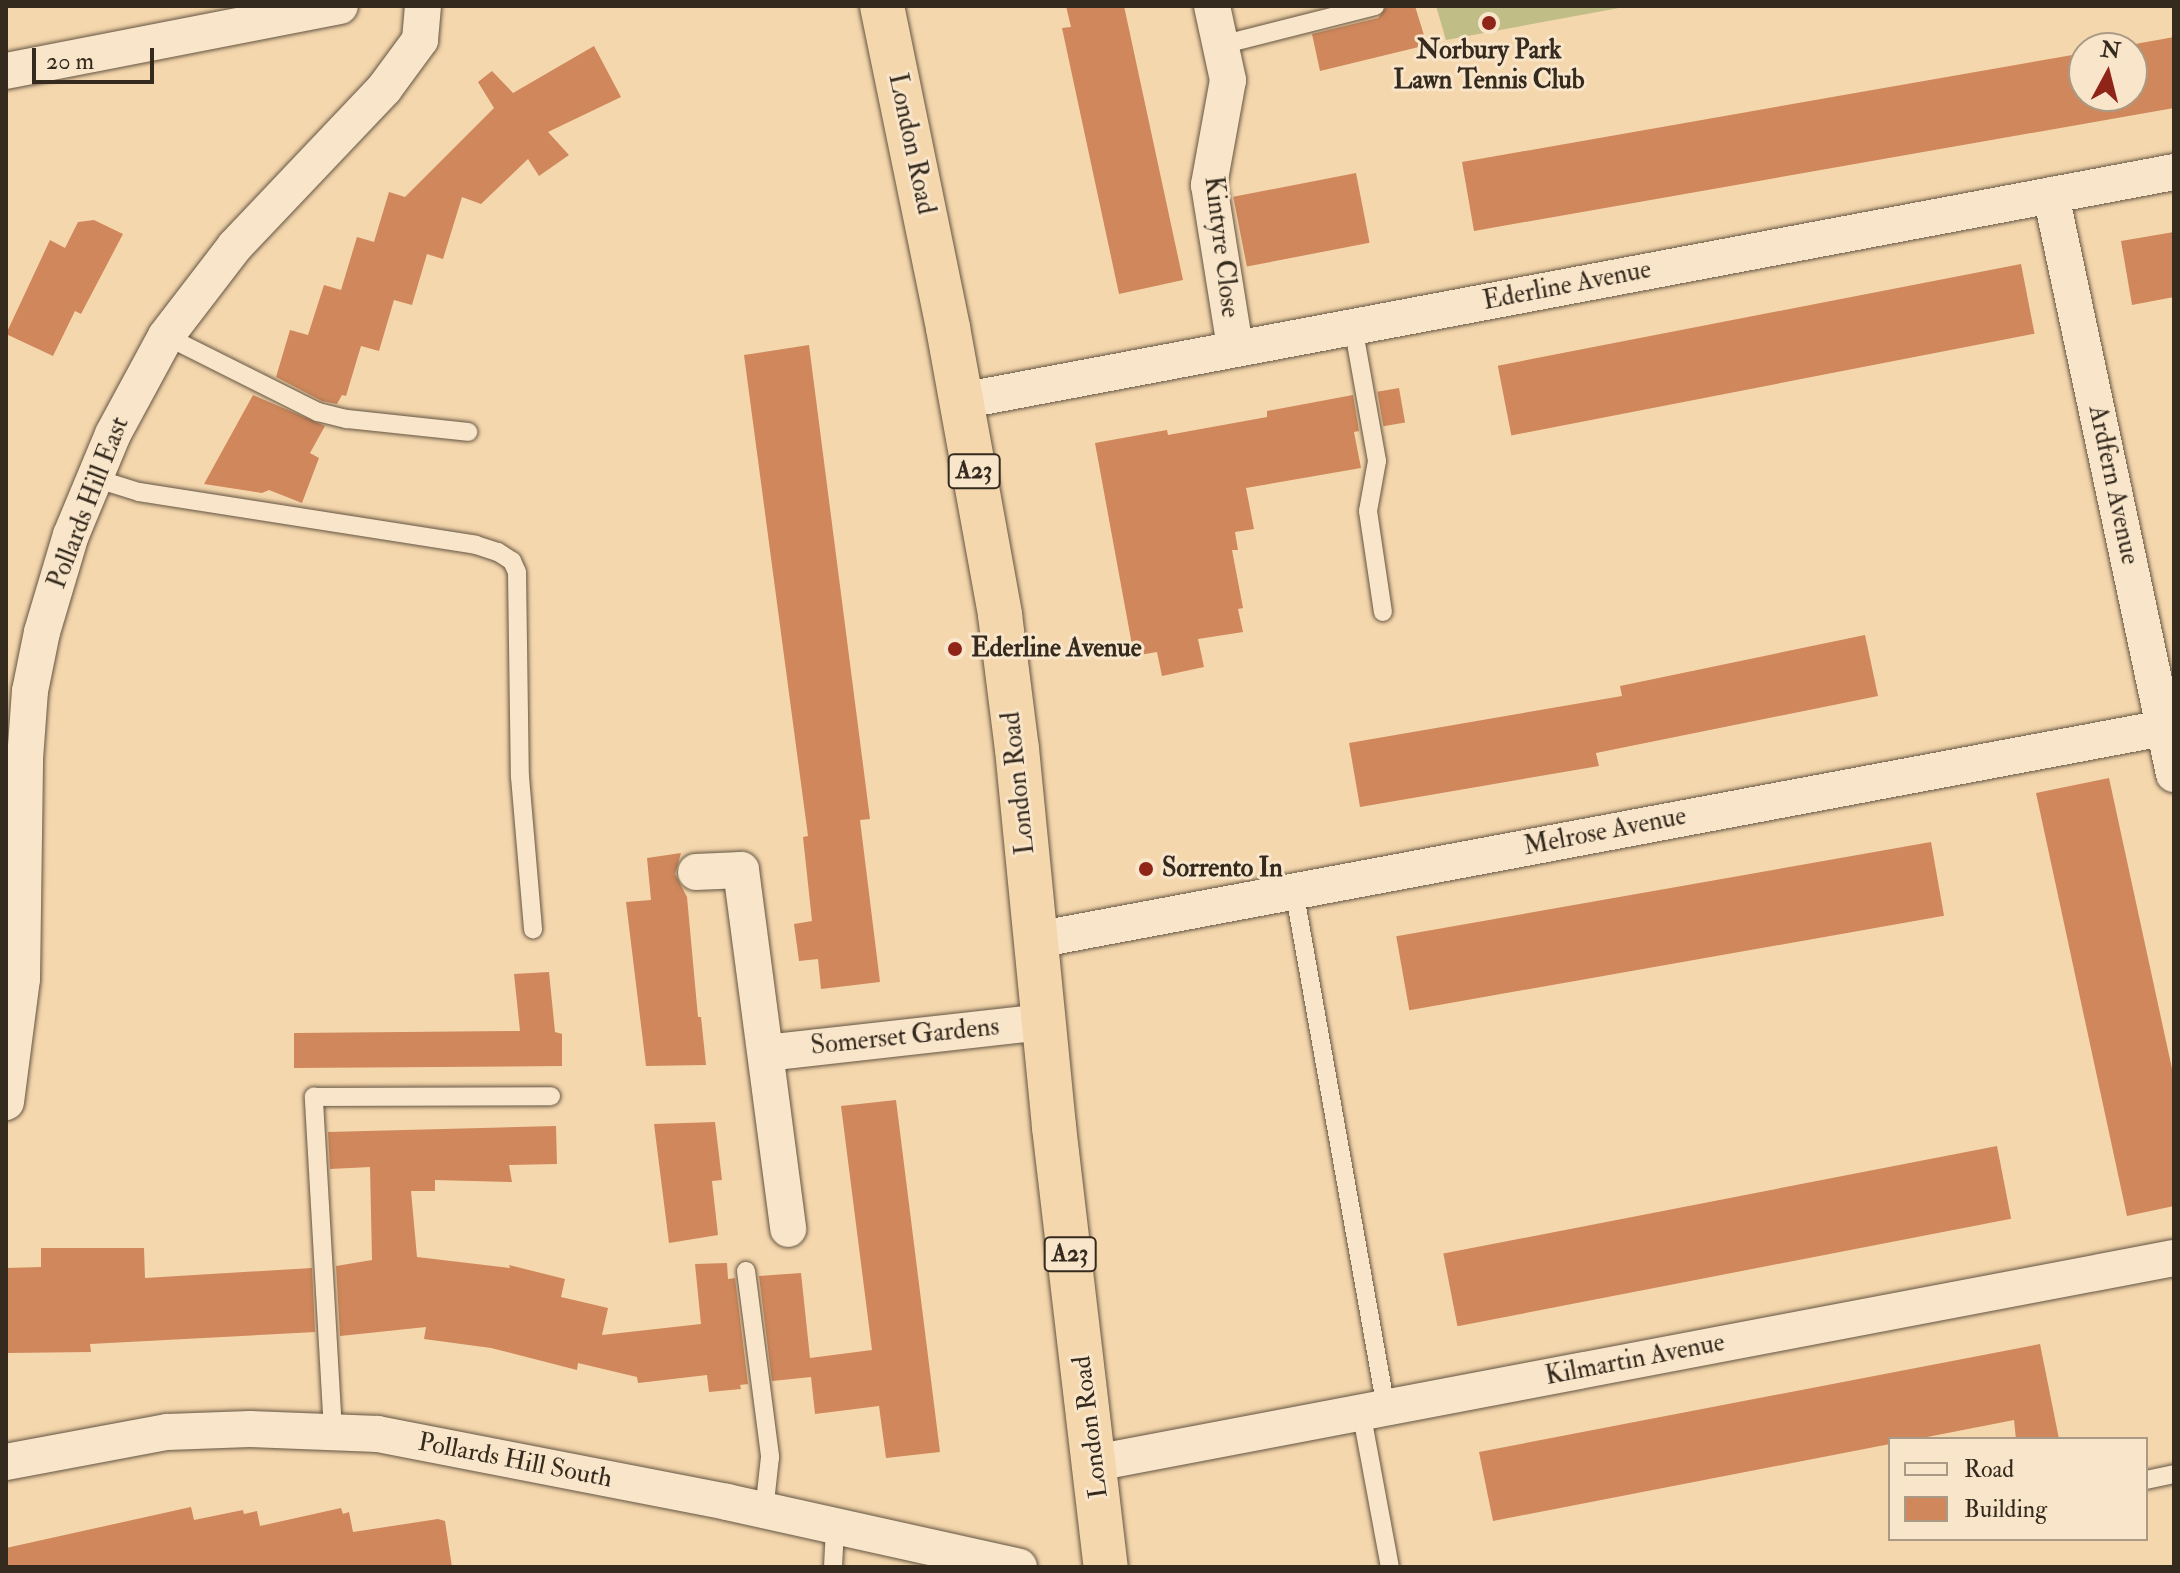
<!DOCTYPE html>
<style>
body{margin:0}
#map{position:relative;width:2180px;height:1573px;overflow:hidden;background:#f5d7ad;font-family:"IM FELL Double Pica",serif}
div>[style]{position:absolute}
.green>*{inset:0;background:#c1bd86}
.building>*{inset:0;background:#cf875b;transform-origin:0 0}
.roads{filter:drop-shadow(0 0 2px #645542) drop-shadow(0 0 2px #645542)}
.lane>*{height:18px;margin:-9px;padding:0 9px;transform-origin:9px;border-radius:9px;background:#f8e5ca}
.street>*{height:36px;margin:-18px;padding:0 18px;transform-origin:18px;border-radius:18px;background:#f8e5ca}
.highway>*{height:44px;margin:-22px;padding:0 22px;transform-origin:22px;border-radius:22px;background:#f5d7ad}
.dots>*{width:22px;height:22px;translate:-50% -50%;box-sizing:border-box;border:4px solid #f8e5ca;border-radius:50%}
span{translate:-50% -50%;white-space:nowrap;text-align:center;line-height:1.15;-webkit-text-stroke:6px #f8e5ca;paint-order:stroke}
.shield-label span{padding:2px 6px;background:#f8e5ca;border:2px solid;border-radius:6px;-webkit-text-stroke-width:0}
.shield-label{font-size:24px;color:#342a1e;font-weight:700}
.poi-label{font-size:26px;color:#342a1e;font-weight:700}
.left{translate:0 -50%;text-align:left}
.street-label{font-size:26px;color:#342a1e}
.frame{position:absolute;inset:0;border:8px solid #342a1e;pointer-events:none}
.legend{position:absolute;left:1888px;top:1437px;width:260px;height:104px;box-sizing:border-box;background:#f8e5ca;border:2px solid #aa9a85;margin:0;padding:10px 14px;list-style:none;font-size:24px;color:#342a1e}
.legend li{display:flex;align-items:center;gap:16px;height:40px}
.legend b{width:40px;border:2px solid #aa9a85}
.north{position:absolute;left:2068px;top:32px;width:80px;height:80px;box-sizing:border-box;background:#f8e5ca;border:2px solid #aa9a85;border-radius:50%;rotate:7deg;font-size:22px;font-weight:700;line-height:32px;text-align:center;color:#342a1e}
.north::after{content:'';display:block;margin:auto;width:28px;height:36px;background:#8f2418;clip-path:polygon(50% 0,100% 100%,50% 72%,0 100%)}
.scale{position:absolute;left:32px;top:48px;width:122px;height:36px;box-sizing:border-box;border:4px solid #342a1e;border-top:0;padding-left:10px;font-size:24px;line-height:28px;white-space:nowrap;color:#342a1e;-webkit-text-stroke:6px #f8e5ca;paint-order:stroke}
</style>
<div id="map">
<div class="green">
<div style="clip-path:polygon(1436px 6px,1630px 6px,1446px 40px)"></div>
</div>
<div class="building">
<div style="clip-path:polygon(1066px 6px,1124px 6px,1183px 280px,1119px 294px,1062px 28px,1071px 27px)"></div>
<div style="clip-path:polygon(1387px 6px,1415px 6px,1427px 45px,1320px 71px,1312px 34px,1378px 18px)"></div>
<div style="clip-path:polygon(2174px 37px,2174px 108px,1474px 231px,1462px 162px,2084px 53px,2084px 96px,2132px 96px,2132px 48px,2113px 48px)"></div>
<div style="clip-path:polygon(594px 46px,621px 97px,548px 132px,569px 155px,539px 176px,528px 159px,481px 204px,462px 197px,443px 259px,427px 254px,412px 305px,394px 300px,379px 351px,361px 346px,346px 396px,342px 395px,337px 404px,322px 401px,276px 377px,290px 330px,308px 335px,324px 285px,341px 290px,357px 237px,374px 242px,389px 192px,405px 197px,494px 108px,478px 82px,492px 71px,513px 93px)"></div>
<div style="left:1356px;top:173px;width:71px;height:125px;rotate:79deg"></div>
<div style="clip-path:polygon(94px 220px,123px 234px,81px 314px,75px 311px,53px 356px,6px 334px,50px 240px,65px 248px,78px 222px)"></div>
<div style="clip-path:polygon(2174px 232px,2174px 297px,2132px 305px,2121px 241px)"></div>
<div style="left:2021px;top:264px;width:71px;height:533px;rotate:79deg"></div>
<div style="clip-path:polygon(809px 345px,870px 819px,860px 820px,880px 982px,821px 989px,818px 959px,799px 961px,794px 924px,812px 921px,803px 837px,808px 836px,744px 355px)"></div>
<div style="left:1399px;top:388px;width:35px;height:22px;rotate:80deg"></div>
<div style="clip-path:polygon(253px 395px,325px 426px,310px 453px,319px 458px,302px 503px,269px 490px,262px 493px,204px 484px)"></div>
<div style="clip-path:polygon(1353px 395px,1359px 431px,1354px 432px,1361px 468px,1246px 488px,1254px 529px,1235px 532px,1238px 550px,1232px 550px,1243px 608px,1238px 609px,1243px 632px,1198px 639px,1204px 667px,1162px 676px,1157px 652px,1134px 656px,1095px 443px,1167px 430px,1168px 435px,1267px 417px,1267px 411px)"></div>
<div style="clip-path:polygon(1865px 635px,1878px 696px,1596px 753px,1599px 766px,1360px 807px,1349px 743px,1622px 696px,1620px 686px)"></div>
<div style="clip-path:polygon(2109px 778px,2174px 1078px,2174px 1206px,2127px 1216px,2036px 793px)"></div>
<div style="left:1931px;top:842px;width:75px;height:543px;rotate:80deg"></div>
<div style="clip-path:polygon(681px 853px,675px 874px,687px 897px,698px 1017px,701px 1017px,706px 1065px,646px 1066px,626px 902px,651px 900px,647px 858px)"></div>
<div style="clip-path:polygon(549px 972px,555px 1032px,562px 1034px,562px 1066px,294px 1068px,294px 1033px,520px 1031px,514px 974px)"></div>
<div style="clip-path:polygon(896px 1100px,940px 1452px,886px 1458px,879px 1406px,815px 1414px,811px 1377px,772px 1381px,759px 1276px,801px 1273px,810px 1358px,872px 1350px,841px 1106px)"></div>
<div style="clip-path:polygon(715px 1122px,722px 1180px,712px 1181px,718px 1235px,669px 1243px,654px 1124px)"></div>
<div style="clip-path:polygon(556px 1126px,557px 1164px,509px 1165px,512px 1182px,435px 1180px,435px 1191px,411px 1191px,417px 1257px,510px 1268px,509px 1265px,565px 1279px,561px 1297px,608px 1308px,602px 1335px,701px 1324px,695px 1264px,727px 1263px,728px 1279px,735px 1278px,748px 1384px,740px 1385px,741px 1389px,709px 1392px,707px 1375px,638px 1383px,637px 1377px,578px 1363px,577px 1370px,491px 1348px,424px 1339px,426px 1327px,340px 1336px,336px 1266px,372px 1260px,370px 1167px,330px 1169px,328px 1132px)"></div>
<div style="left:1997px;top:1146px;width:74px;height:564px;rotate:79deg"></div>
<div style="clip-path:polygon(41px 1248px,144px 1248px,145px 1278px,312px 1268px,315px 1332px,90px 1344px,91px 1352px,6px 1353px,6px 1268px,41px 1267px)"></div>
<div style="clip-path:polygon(2040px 1344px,2059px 1439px,2016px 1439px,2014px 1420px,1917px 1439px,1890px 1439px,1890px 1444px,1493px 1521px,1479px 1452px)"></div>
<div style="clip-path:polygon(191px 1507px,194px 1520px,243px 1510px,244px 1514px,257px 1511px,260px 1526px,341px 1508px,343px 1514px,349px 1512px,353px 1532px,438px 1519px,445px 1521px,452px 1567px,6px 1567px,6px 1548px)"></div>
</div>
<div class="roads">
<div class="lane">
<div style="left:1221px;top:45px;width:159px;rotate:-14.2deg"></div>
<div style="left:1353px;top:326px;width:137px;rotate:79.9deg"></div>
<div style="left:1377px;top:461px;width:51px;rotate:100.2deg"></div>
<div style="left:1368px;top:511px;width:102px;rotate:81.6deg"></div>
<div style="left:166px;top:336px;width:170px;rotate:26.6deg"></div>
<div style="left:318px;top:412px;width:30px;rotate:14deg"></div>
<div style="left:347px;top:419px;width:122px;rotate:6.1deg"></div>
<div style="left:94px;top:478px;width:47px;rotate:17.3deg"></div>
<div style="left:139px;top:492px;width:341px;rotate:8.9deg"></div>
<div style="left:476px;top:545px;width:23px;rotate:18deg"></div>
<div style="left:498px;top:552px;width:17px;rotate:33deg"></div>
<div style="left:512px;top:561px;width:12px;rotate:66deg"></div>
<div style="left:517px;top:572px;width:205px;rotate:89.2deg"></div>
<div style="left:520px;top:777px;width:153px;rotate:85.1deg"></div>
<div style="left:1294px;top:890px;width:526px;rotate:79.93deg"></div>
<div style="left:746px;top:1271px;width:188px;rotate:82.6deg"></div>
<div style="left:770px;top:1457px;width:54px;rotate:96.3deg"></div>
<div style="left:1361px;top:1411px;width:159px;rotate:79.5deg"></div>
<div style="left:333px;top:1431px;width:335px;rotate:-93.3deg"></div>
<div style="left:314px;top:1097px;width:237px;rotate:-0.2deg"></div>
<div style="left:2146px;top:1480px;width:29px;rotate:-12deg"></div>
<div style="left:833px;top:1567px;width:40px;rotate:-87.1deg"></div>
</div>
<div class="street">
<div style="left:1212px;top:6px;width:76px;rotate:77.8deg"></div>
<div style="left:1228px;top:80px;width:107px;rotate:100.3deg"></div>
<div style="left:1209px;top:185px;width:165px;rotate:80.9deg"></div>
<div style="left:6px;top:71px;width:340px;rotate:-11deg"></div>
<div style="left:2051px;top:195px;width:592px;rotate:78.01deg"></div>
<div style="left:961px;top:401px;width:1234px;rotate:-10.69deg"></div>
<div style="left:696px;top:872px;width:45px;rotate:-2.5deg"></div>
<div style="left:741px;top:870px;width:362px;rotate:82.5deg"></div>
<div style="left:1036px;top:940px;width:1158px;rotate:-10.65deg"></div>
<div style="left:766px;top:1053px;width:280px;rotate:-6.4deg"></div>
<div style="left:6px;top:1102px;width:124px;rotate:-82.6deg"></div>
<div style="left:22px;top:979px;width:220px;rotate:-89.2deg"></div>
<div style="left:25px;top:759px;width:68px;rotate:-85.8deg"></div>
<div style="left:30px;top:691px;width:60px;rotate:-78.5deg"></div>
<div style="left:42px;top:632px;width:101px;rotate:-73.4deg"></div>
<div style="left:71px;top:535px;width:109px;rotate:-67.4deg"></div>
<div style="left:113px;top:434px;width:111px;rotate:-61.6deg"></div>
<div style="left:166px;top:336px;width:113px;rotate:-52.5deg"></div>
<div style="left:235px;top:246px;width:216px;rotate:-46.5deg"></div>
<div style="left:384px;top:89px;width:61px;rotate:-53.7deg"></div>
<div style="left:420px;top:40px;width:34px;rotate:-85deg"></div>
<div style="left:6px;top:1462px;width:164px;rotate:-10.6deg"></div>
<div style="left:167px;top:1432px;width:83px;rotate:-2.1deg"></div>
<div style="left:250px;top:1429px;width:128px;rotate:2.2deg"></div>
<div style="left:378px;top:1434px;width:356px;rotate:11deg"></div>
<div style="left:727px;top:1502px;width:299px;rotate:12.5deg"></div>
<div style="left:1095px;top:1463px;width:1098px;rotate:-10.76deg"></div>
</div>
<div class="highway">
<div style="left:882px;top:6px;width:329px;rotate:78.4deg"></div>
<div style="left:948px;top:328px;width:292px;rotate:79.7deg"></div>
<div style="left:1000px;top:615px;width:135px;rotate:82.8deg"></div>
<div style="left:1017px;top:749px;width:380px;rotate:84.4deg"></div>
<div style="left:1054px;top:1127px;width:443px;rotate:83.3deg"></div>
</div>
</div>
<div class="dots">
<div style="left:1489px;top:23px;background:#8f2418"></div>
<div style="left:955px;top:649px;background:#8f2418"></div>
<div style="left:1146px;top:869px;background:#8f2418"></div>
</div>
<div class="shield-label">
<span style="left:974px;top:471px">A23</span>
<span style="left:1070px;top:1254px">A23</span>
</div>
<div class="poi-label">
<span style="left:1489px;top:66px">Norbury Park<br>Lawn Tennis Club</span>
<span class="left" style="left:971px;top:649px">Ederline Avenue</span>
<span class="left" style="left:1162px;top:869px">Sorrento In</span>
</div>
<div class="street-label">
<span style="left:911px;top:144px;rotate:78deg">London Road</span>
<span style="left:1221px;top:247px;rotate:83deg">Kintyre Close</span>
<span style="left:1567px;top:286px;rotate:-11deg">Ederline Avenue</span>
<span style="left:2113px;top:485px;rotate:78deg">Ardfern Avenue</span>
<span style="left:89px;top:503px;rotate:-69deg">Pollards Hill East</span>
<span style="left:1019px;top:783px;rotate:-96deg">London Road</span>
<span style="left:1605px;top:832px;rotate:-11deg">Melrose Avenue</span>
<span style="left:905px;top:1037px;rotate:-6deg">Somerset Gardens</span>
<span style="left:1635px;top:1360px;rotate:-11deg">Kilmartin Avenue</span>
<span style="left:1091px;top:1427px;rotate:-97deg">London Road</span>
<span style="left:515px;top:1461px;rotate:11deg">Pollards Hill South</span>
</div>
<div class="frame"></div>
<ul class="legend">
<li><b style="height:10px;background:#f8e5ca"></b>Road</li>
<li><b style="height:22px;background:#cf875b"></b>Building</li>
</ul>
<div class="north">N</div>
<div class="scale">20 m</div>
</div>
